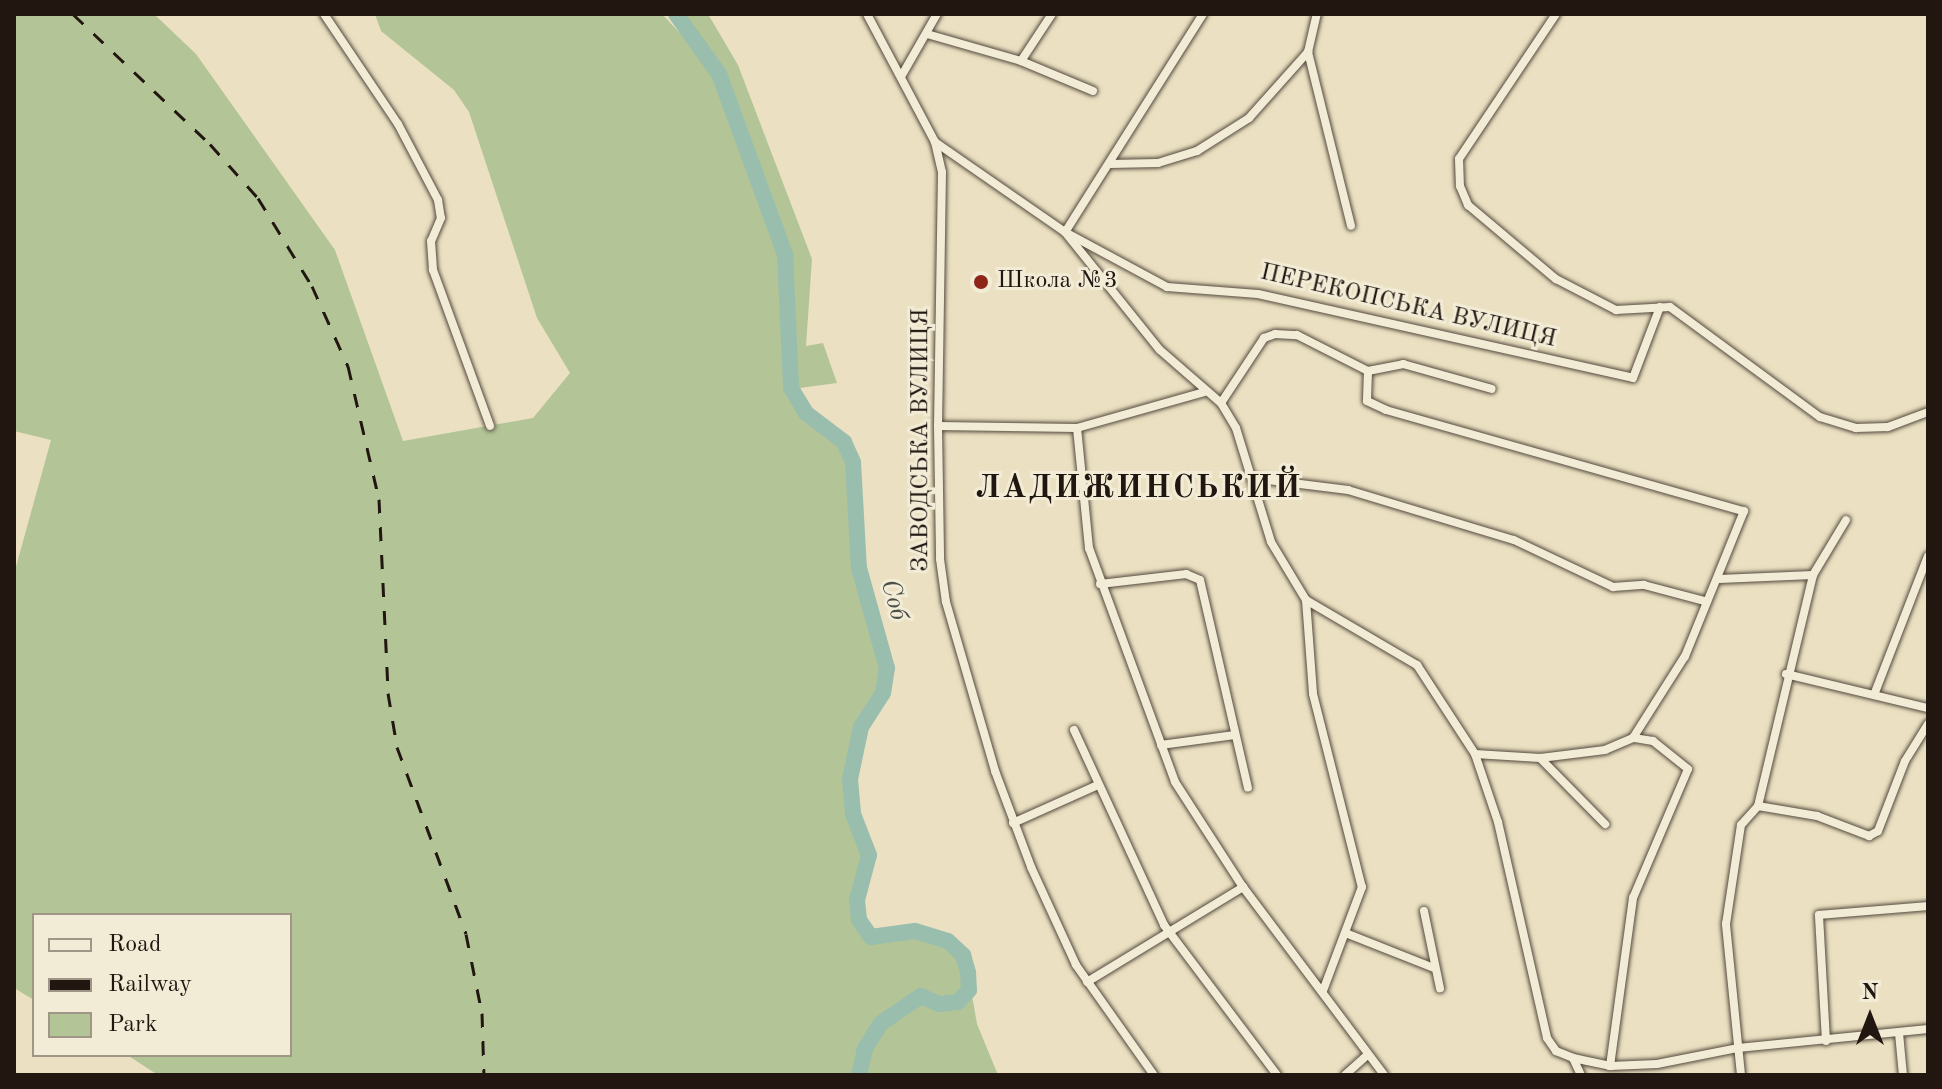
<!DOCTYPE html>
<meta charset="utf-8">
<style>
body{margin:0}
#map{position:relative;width:1942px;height:1089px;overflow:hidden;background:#ebe1c2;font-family:"Old Standard TT",serif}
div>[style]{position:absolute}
.green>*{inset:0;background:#b3c497}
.river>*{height:16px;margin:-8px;padding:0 8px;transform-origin:8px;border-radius:8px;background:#99beae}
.roads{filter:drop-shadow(0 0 2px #54493d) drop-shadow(0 0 2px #54493d)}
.street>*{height:8px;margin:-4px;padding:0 4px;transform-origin:4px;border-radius:4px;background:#f2ecd7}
.rail>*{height:3px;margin-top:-1.5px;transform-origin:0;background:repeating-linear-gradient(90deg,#221611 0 14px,transparent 0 28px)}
.dots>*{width:22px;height:22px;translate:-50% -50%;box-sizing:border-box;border:4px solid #f2ecd7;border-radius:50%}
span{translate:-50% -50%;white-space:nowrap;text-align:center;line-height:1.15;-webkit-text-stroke:6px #f2ecd7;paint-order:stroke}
.poi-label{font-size:24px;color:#221611}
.left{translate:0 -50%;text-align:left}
.street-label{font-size:24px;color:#221611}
.water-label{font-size:26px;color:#4c5148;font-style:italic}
.district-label{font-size:32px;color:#221611;font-weight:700;letter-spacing:2px}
.frame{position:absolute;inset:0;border:16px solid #221611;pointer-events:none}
.legend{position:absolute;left:32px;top:913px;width:260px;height:144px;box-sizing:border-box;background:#f2ecd7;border:2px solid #9f9688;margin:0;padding:10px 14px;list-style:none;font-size:24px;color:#221611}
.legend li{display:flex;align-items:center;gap:16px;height:40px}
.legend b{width:40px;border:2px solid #9f9688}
.north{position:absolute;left:1830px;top:977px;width:80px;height:80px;-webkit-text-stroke:6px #f2ecd7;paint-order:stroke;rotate:0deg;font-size:22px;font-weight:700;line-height:32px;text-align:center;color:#221611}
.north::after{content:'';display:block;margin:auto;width:28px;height:36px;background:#221611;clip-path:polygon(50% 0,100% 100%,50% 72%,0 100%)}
</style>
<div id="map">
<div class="green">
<div style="clip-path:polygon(14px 14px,154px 14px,196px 54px,335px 250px,403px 441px,533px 418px,570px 373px,537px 318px,469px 112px,454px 90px,381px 31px,375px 14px,662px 14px,679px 32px,692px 37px,687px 14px,708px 14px,738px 65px,812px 259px,806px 346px,823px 343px,837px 383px,792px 389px,806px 413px,844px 442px,853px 462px,859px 568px,887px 668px,883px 693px,861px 727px,850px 779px,853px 814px,869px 855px,857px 913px,871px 937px,926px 933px,956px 947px,968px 972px,977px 1024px,998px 1075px,158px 1075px,127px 1055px,290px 1055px,290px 915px,34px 915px,34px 1000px,14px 988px,14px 574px,51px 440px,14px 431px)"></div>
</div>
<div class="river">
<div style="left:676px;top:14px;width:74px;rotate:54.4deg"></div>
<div style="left:719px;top:74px;width:192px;rotate:69.9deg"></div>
<div style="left:785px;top:254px;width:134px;rotate:87.4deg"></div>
<div style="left:791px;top:388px;width:29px;rotate:59deg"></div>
<div style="left:806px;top:413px;width:48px;rotate:37.3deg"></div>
<div style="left:844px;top:442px;width:22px;rotate:66deg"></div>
<div style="left:853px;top:462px;width:106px;rotate:86.8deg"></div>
<div style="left:859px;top:568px;width:104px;rotate:74.4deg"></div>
<div style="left:887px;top:668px;width:25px;rotate:99deg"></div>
<div style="left:883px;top:693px;width:40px;rotate:122.9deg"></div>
<div style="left:861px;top:727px;width:53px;rotate:101.9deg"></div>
<div style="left:850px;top:779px;width:35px;rotate:85deg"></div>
<div style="left:853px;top:814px;width:44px;rotate:68.7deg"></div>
<div style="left:869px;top:855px;width:47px;rotate:104.9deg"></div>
<div style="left:857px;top:900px;width:20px;rotate:84deg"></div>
<div style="left:859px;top:920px;width:21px;rotate:55deg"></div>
<div style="left:871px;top:937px;width:44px;rotate:-7.8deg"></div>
<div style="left:915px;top:931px;width:34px;rotate:17deg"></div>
<div style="left:948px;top:941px;width:21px;rotate:43deg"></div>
<div style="left:963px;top:955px;width:18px;rotate:74deg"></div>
<div style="left:968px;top:972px;width:18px;rotate:87deg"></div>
<div style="left:969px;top:990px;width:16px;rotate:133deg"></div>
<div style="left:958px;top:1002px;width:19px;rotate:174deg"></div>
<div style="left:939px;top:1004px;width:20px;rotate:-156deg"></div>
<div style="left:921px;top:996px;width:48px;rotate:146deg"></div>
<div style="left:881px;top:1023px;width:31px;rotate:122deg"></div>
<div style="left:865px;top:1049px;width:27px;rotate:103deg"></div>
</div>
<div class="roads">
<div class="street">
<div style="left:324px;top:14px;width:133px;rotate:56.1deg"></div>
<div style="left:398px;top:124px;width:86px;rotate:62.2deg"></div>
<div style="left:438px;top:200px;width:18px;rotate:81deg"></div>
<div style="left:441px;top:218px;width:25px;rotate:113deg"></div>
<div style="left:431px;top:241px;width:29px;rotate:86deg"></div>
<div style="left:433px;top:270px;width:166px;rotate:69.9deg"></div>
<div style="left:867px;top:14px;width:145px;rotate:62deg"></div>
<div style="left:935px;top:142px;width:31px;rotate:77deg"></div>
<div style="left:942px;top:172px;width:254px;rotate:90.9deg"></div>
<div style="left:938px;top:426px;width:133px;rotate:89.1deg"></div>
<div style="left:940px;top:559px;width:43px;rotate:82.1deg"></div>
<div style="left:946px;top:602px;width:176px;rotate:73.8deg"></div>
<div style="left:995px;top:771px;width:103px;rotate:69.4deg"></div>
<div style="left:1031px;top:867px;width:108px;rotate:65.3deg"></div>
<div style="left:1076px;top:965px;width:135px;rotate:54.7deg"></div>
<div style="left:1203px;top:14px;width:258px;rotate:122.3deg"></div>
<div style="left:1065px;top:232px;width:116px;rotate:28.3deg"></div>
<div style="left:1167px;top:287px;width:91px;rotate:4.4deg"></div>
<div style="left:1258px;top:294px;width:384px;rotate:12.6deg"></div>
<div style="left:1633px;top:378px;width:76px;rotate:-69.2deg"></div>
<div style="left:1556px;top:14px;width:174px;rotate:123.8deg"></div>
<div style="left:1459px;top:159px;width:27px;rotate:88deg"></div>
<div style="left:1460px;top:186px;width:21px;rotate:67deg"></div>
<div style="left:1468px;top:205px;width:115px;rotate:40.1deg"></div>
<div style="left:1556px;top:279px;width:68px;rotate:27.3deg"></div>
<div style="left:1616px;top:310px;width:54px;rotate:-3.2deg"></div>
<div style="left:1670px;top:307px;width:186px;rotate:36.3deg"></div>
<div style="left:1820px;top:417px;width:38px;rotate:17deg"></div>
<div style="left:1856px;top:428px;width:32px;rotate:-2deg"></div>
<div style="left:1888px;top:427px;width:43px;rotate:-20.6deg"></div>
<div style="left:927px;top:34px;width:98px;rotate:16deg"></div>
<div style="left:1021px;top:61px;width:78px;rotate:22.6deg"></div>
<div style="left:1308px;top:52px;width:179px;rotate:76.1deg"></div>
<div style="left:1021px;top:61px;width:56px;rotate:-56.6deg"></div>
<div style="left:902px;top:75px;width:70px;rotate:-60.2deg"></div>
<div style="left:935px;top:142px;width:158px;rotate:34.7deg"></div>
<div style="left:1065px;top:232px;width:151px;rotate:51.2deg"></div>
<div style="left:1160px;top:350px;width:81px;rotate:41deg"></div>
<div style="left:1221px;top:403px;width:29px;rotate:59deg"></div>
<div style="left:1236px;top:428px;width:119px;rotate:72.9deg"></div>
<div style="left:1271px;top:542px;width:68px;rotate:58.9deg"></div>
<div style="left:1306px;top:600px;width:129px;rotate:30.4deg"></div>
<div style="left:1417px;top:665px;width:106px;rotate:56.9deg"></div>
<div style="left:1475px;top:754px;width:72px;rotate:71.3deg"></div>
<div style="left:1498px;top:822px;width:221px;rotate:77.2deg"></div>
<div style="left:1547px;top:1038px;width:16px;rotate:55deg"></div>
<div style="left:1556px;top:1051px;width:18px;rotate:22deg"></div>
<div style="left:1573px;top:1058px;width:19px;rotate:65deg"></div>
<div style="left:1109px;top:164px;width:49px;rotate:-1.2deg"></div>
<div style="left:1158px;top:163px;width:41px;rotate:-17.1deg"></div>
<div style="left:1197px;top:151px;width:62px;rotate:-32.4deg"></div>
<div style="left:1249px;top:118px;width:89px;rotate:-48.2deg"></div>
<div style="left:1308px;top:52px;width:39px;rotate:-77deg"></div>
<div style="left:1368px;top:371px;width:30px;rotate:92deg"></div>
<div style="left:1367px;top:401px;width:21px;rotate:25deg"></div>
<div style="left:1386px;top:410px;width:372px;rotate:15.8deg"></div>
<div style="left:1744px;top:511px;width:157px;rotate:112.1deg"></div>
<div style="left:1685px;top:656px;width:97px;rotate:122.4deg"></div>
<div style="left:1633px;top:738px;width:30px;rotate:157deg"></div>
<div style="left:1605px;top:750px;width:65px;rotate:173deg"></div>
<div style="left:1540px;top:758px;width:65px;rotate:-176.5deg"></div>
<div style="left:1221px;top:403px;width:78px;rotate:-56.5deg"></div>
<div style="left:1264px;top:338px;width:12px;rotate:-20deg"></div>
<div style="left:1275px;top:334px;width:22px;rotate:3deg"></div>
<div style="left:1297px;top:335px;width:80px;rotate:26.9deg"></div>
<div style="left:1368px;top:371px;width:36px;rotate:-11deg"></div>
<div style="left:1403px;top:364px;width:92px;rotate:15.7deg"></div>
<div style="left:938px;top:426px;width:139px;rotate:0.8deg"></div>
<div style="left:1077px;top:428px;width:132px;rotate:-15.8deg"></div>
<div style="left:1077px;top:428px;width:121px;rotate:84.3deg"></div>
<div style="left:1089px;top:548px;width:249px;rotate:69.8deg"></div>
<div style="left:1175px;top:782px;width:125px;rotate:57.1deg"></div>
<div style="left:1243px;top:887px;width:235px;rotate:53.1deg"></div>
<div style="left:1252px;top:478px;width:97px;rotate:7.1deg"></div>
<div style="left:1348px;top:490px;width:173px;rotate:16.8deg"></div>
<div style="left:1514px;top:540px;width:110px;rotate:25.4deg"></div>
<div style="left:1613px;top:587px;width:31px;rotate:-4deg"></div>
<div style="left:1644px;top:585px;width:62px;rotate:14.9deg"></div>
<div style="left:1719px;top:579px;width:94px;rotate:-2.4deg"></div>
<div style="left:1100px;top:584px;width:87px;rotate:-6.6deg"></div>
<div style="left:1186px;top:574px;width:15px;rotate:23deg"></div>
<div style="left:1200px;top:580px;width:213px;rotate:77deg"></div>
<div style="left:1306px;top:600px;width:94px;rotate:85.7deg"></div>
<div style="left:1313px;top:694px;width:199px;rotate:75.8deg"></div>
<div style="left:1362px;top:887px;width:111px;rotate:110.6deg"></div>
<div style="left:1786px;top:674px;width:146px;rotate:13.5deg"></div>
<div style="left:1874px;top:695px;width:149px;rotate:-68.8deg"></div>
<div style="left:1074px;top:730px;width:215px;rotate:65.2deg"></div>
<div style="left:1164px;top:925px;width:188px;rotate:53deg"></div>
<div style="left:1161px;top:745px;width:74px;rotate:-7.8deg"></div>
<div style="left:1540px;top:758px;width:93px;rotate:45.4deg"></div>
<div style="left:1758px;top:806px;width:60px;rotate:9.6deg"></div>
<div style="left:1817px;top:816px;width:56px;rotate:21deg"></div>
<div style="left:1869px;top:836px;width:10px;rotate:-29deg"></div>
<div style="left:1878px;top:831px;width:75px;rotate:-68.9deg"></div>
<div style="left:1905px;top:761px;width:44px;rotate:-58.1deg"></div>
<div style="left:1013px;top:823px;width:93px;rotate:-24.1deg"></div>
<div style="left:1424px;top:911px;width:79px;rotate:78.3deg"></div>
<div style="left:1348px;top:934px;width:92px;rotate:21.6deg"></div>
<div style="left:1087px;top:982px;width:183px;rotate:-31.3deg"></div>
<div style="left:1899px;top:1033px;width:42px;rotate:84.6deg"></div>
<div style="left:1826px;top:1041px;width:126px;rotate:-93.2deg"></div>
<div style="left:1819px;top:915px;width:109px;rotate:-4.7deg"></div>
<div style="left:1573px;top:1058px;width:38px;rotate:12deg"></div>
<div style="left:1610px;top:1066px;width:47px;rotate:-2.4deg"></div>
<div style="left:1657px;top:1064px;width:83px;rotate:-11.2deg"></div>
<div style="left:1738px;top:1048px;width:191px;rotate:-5.7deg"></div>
<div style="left:1610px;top:1066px;width:170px;rotate:-82.2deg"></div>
<div style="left:1633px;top:898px;width:140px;rotate:-66.9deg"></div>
<div style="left:1688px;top:769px;width:45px;rotate:-141.3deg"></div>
<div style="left:1653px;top:741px;width:20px;rotate:-171deg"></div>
<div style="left:1345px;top:1075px;width:30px;rotate:-42deg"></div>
<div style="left:1741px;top:1075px;width:152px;rotate:-95.7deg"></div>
<div style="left:1726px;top:924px;width:100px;rotate:-81.4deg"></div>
<div style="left:1741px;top:825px;width:25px;rotate:-48deg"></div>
<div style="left:1758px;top:806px;width:237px;rotate:-76.6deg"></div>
<div style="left:1813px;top:575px;width:64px;rotate:-59deg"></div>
</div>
</div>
<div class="rail">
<div style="left:73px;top:14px;width:189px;rotate:43.5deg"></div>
<div style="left:210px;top:144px;width:72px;rotate:48.4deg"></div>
<div style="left:258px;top:198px;width:103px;rotate:58.5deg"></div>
<div style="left:312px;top:286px;width:88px;rotate:65.8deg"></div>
<div style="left:348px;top:366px;width:137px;rotate:76.9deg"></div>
<div style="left:379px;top:499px;width:194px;rotate:87.3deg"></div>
<div style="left:388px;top:693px;width:55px;rotate:80.5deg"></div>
<div style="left:397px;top:747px;width:199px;rotate:69.7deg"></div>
<div style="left:466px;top:934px;width:81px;rotate:78.6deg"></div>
<div style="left:482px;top:1013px;width:62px;rotate:88.2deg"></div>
</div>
<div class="dots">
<div style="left:981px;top:282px;background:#8f2418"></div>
</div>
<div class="poi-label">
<span class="left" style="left:997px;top:282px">Школа №3</span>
</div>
<div class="street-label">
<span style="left:1408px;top:307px;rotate:13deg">ПЕРЕКОПСЬКА ВУЛИЦЯ</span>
<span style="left:922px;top:440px;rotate:-90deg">ЗАВОДСЬКА ВУЛИЦЯ</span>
</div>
<div class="water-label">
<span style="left:893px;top:600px;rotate:74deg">Соб</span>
</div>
<div class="district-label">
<span style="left:1139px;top:489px">ЛАДИЖИНСЬКИЙ</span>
</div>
<div class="frame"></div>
<ul class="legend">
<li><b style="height:10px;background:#f2ecd7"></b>Road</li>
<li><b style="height:10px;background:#221611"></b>Railway</li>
<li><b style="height:22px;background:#b3c497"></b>Park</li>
</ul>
<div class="north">N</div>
</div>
